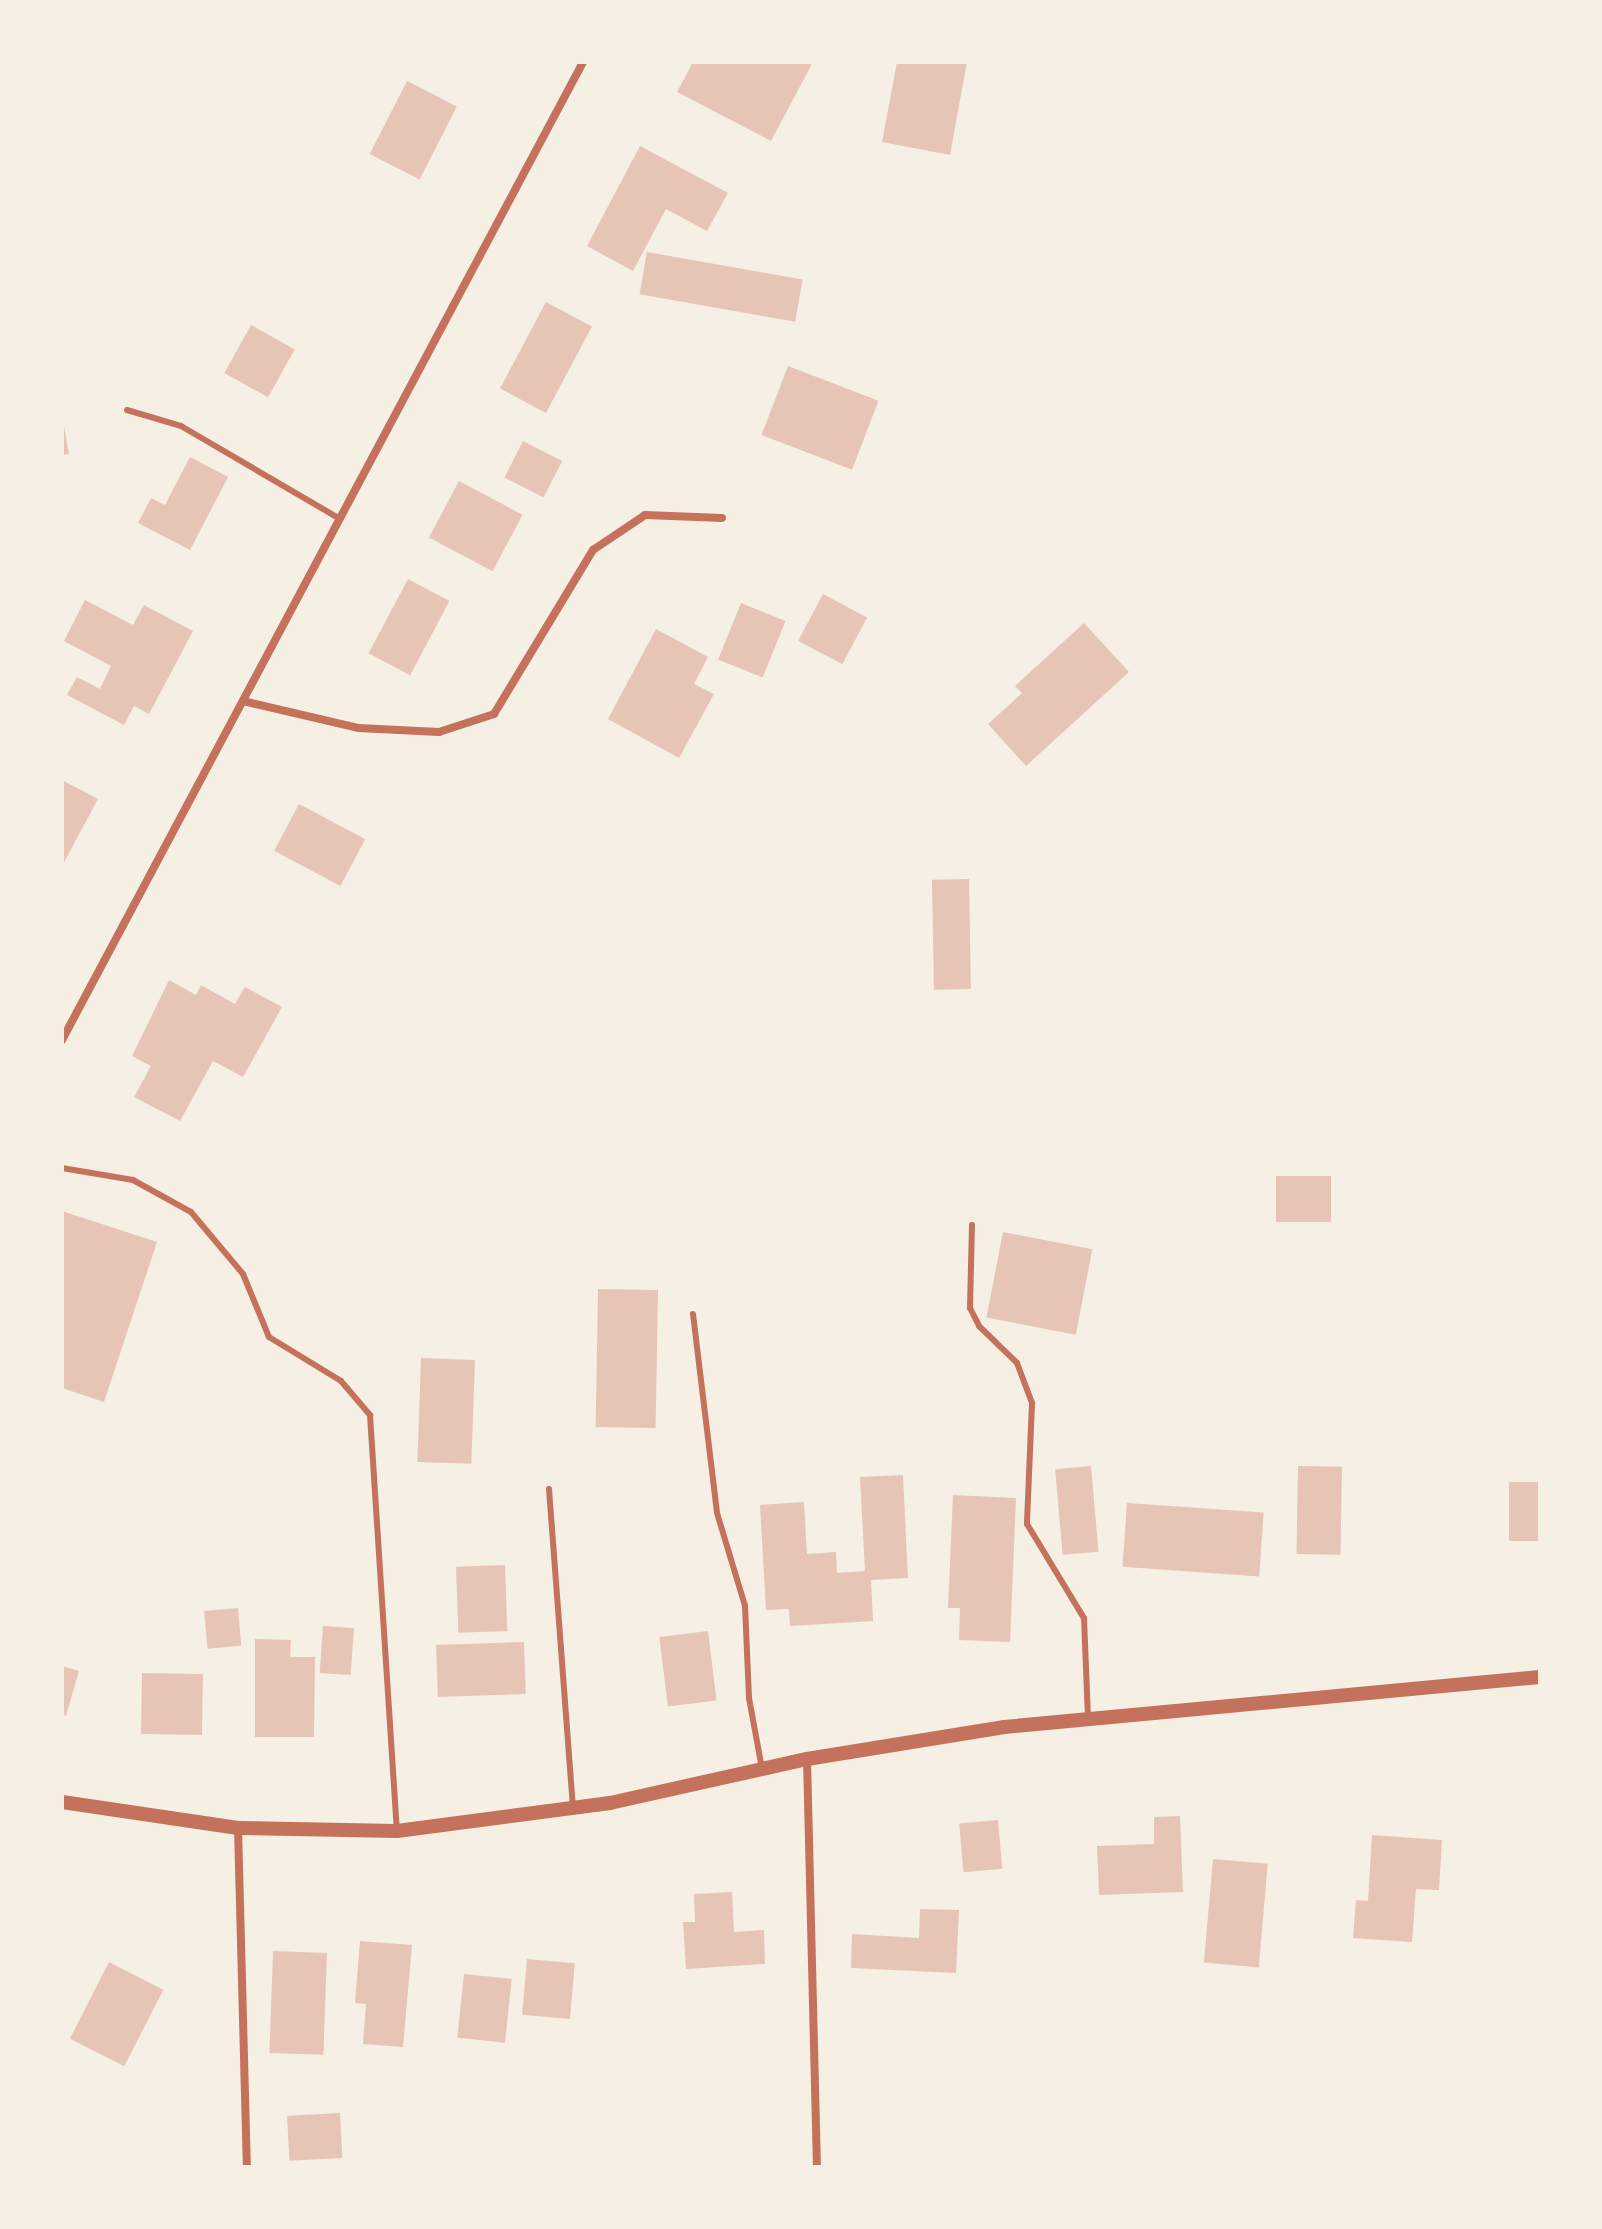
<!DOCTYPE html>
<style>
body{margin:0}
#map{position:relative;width:1602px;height:2229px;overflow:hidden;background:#f6efe4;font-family:"DM Sans",sans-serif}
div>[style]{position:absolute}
.building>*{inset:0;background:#e6c5b7;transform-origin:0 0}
.service>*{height:6px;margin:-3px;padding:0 3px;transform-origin:3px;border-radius:3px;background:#c5725c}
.minor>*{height:8px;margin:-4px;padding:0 4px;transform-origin:4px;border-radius:4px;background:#c5725c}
.tertiary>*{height:14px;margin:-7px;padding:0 7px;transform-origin:7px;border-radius:7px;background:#c5725c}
span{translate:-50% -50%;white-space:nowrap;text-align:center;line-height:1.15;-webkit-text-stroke:7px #f6efe4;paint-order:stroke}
.frame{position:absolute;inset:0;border:64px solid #f6efe4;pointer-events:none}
</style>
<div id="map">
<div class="building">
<div style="clip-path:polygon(693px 62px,813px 62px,771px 141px,677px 92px)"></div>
<div style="clip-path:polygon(897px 62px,967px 62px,950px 155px,882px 142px)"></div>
<div style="left:407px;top:81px;width:56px;height:82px;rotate:27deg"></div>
<div style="clip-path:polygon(640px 146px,728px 193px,707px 231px,666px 209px,633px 271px,587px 246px)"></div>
<div style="left:647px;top:252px;width:158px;height:43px;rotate:10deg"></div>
<div style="left:546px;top:302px;width:52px;height:98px;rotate:28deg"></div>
<div style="left:251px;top:325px;width:50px;height:55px;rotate:29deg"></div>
<div style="left:788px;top:366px;width:97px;height:74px;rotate:21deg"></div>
<div style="clip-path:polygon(62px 415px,69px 454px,62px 455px)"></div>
<div style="left:523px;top:441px;width:44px;height:41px;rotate:27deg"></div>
<div style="clip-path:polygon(190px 457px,228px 477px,190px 550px,138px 523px,151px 498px,165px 505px)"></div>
<div style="left:459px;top:481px;width:72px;height:64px;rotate:28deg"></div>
<div style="left:408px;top:579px;width:47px;height:84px;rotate:28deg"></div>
<div style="left:823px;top:594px;width:50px;height:53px;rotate:28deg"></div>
<div style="clip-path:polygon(85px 600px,133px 625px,144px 605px,193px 631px,149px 714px,134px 706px,124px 725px,67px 695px,77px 677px,100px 689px,111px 666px,64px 641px)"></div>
<div style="left:741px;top:603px;width:48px;height:61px;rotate:22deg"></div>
<div style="clip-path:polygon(1084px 623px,1129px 672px,1026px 766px,988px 724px,1022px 693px,1015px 686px)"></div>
<div style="clip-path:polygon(656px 629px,708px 657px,694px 684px,714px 694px,679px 758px,608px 719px)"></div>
<div style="clip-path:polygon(62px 780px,98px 799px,62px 866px)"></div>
<div style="left:299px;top:804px;width:75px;height:53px;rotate:28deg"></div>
<div style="left:969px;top:879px;width:110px;height:37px;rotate:89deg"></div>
<div style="clip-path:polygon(169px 980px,196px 995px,201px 985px,235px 1004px,245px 987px,282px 1007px,243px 1077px,213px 1061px,180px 1121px,134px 1097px,151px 1066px,132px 1056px)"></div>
<div style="left:1331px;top:1176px;width:46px;height:55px;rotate:90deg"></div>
<div style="clip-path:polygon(62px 1211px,157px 1242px,104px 1402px,62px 1388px)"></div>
<div style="left:1003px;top:1232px;width:91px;height:87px;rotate:11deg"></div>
<div style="left:598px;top:1289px;width:60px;height:138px;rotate:1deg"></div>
<div style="left:421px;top:1358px;width:54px;height:104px;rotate:2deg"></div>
<div style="left:1091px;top:1466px;width:86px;height:36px;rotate:85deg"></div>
<div style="left:1298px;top:1466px;width:44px;height:88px;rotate:1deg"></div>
<div style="clip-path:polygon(903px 1475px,908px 1578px,871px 1580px,873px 1621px,790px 1626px,789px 1609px,766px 1610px,760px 1505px,804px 1502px,807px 1554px,836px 1552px,837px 1573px,865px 1571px,860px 1477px)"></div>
<div style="left:1509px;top:1482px;width:31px;height:59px"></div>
<div style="clip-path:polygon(953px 1495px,1016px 1498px,1010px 1642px,959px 1640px,960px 1608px,948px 1608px)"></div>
<div style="left:1127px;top:1503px;width:137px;height:64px;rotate:4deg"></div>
<div style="left:505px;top:1565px;width:66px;height:49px;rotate:88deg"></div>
<div style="left:238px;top:1608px;width:38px;height:34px;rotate:85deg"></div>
<div style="left:323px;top:1626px;width:31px;height:47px;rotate:4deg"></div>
<div style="left:708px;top:1631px;width:70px;height:49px;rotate:83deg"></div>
<div style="clip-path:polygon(255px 1639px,291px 1640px,290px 1657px,315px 1657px,314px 1737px,255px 1737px)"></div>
<div style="left:524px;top:1642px;width:52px;height:88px;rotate:88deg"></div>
<div style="clip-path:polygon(62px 1666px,79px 1671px,66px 1716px,62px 1714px)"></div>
<div style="left:142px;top:1673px;width:61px;height:61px;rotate:1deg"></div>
<div style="clip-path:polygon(1180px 1816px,1183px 1892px,1099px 1895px,1097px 1846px,1154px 1844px,1154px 1817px)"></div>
<div style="left:998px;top:1820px;width:49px;height:39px;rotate:85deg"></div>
<div style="clip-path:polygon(1372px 1835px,1442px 1840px,1439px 1890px,1416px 1889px,1412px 1942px,1353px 1938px,1356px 1900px,1368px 1901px)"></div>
<div style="left:1213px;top:1859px;width:55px;height:104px;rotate:5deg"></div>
<div style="clip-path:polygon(732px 1892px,734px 1932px,764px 1930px,765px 1964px,686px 1969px,683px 1922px,695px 1922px,694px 1894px)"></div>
<div style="clip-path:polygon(920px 1909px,959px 1910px,956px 1973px,851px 1968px,852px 1934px,919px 1938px)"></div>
<div style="clip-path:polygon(360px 1941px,412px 1945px,403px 2047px,363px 2044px,366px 2004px,355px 2003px)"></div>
<div style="left:273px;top:1951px;width:54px;height:102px;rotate:2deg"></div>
<div style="left:527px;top:1959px;width:48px;height:56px;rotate:5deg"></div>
<div style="left:109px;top:1962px;width:61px;height:86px;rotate:27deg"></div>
<div style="left:464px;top:1974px;width:48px;height:64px;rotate:6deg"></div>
<div style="left:340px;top:2113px;width:45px;height:53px;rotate:87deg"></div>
</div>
<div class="service">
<div style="left:127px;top:410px;width:56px;rotate:16.5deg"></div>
<div style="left:181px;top:426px;width:184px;rotate:30.3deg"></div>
<div style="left:62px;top:1168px;width:72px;rotate:9.6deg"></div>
<div style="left:133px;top:1180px;width:66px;rotate:28.9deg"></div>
<div style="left:191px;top:1212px;width:81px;rotate:50deg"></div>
<div style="left:243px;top:1274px;width:68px;rotate:67.6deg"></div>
<div style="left:269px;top:1337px;width:84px;rotate:31.4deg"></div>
<div style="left:341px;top:1381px;width:45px;rotate:49.5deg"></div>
<div style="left:370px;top:1415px;width:417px;rotate:86.3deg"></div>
<div style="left:972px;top:1225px;width:83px;rotate:91.4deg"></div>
<div style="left:970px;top:1308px;width:20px;rotate:63deg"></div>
<div style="left:979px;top:1326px;width:53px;rotate:44.2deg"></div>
<div style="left:1017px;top:1363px;width:43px;rotate:69.4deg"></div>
<div style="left:1032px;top:1403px;width:121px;rotate:92.4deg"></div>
<div style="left:1027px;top:1524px;width:110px;rotate:58.8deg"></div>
<div style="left:1084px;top:1618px;width:100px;rotate:87.7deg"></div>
<div style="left:693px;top:1314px;width:200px;rotate:83.1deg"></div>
<div style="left:717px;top:1513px;width:97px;rotate:73.2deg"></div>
<div style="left:745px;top:1606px;width:92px;rotate:87.5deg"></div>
<div style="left:749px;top:1698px;width:72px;rotate:79.6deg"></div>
<div style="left:549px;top:1489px;width:320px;rotate:85.7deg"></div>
</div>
<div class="minor">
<div style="left:243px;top:701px;width:118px;rotate:13.2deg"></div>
<div style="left:358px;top:728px;width:81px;rotate:2.8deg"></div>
<div style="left:439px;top:732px;width:58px;rotate:-18.1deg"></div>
<div style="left:494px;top:714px;width:192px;rotate:-58.9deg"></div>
<div style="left:593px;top:550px;width:63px;rotate:-33.9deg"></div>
<div style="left:645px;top:515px;width:77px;rotate:2.2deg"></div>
<div style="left:62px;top:1040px;width:1108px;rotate:-61.95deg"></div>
<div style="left:807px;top:1759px;width:408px;rotate:88.6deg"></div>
<div style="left:238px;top:1828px;width:339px;rotate:88.5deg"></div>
</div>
<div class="tertiary">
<div style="left:62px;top:1802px;width:178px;rotate:8.4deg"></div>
<div style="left:238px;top:1828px;width:159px;rotate:1.1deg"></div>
<div style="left:397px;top:1831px;width:215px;rotate:-7.5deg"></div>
<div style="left:610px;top:1803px;width:202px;rotate:-12.6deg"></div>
<div style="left:807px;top:1759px;width:200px;rotate:-9.2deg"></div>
<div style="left:1004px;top:1727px;width:538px;rotate:-5.33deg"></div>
</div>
<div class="frame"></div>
</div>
